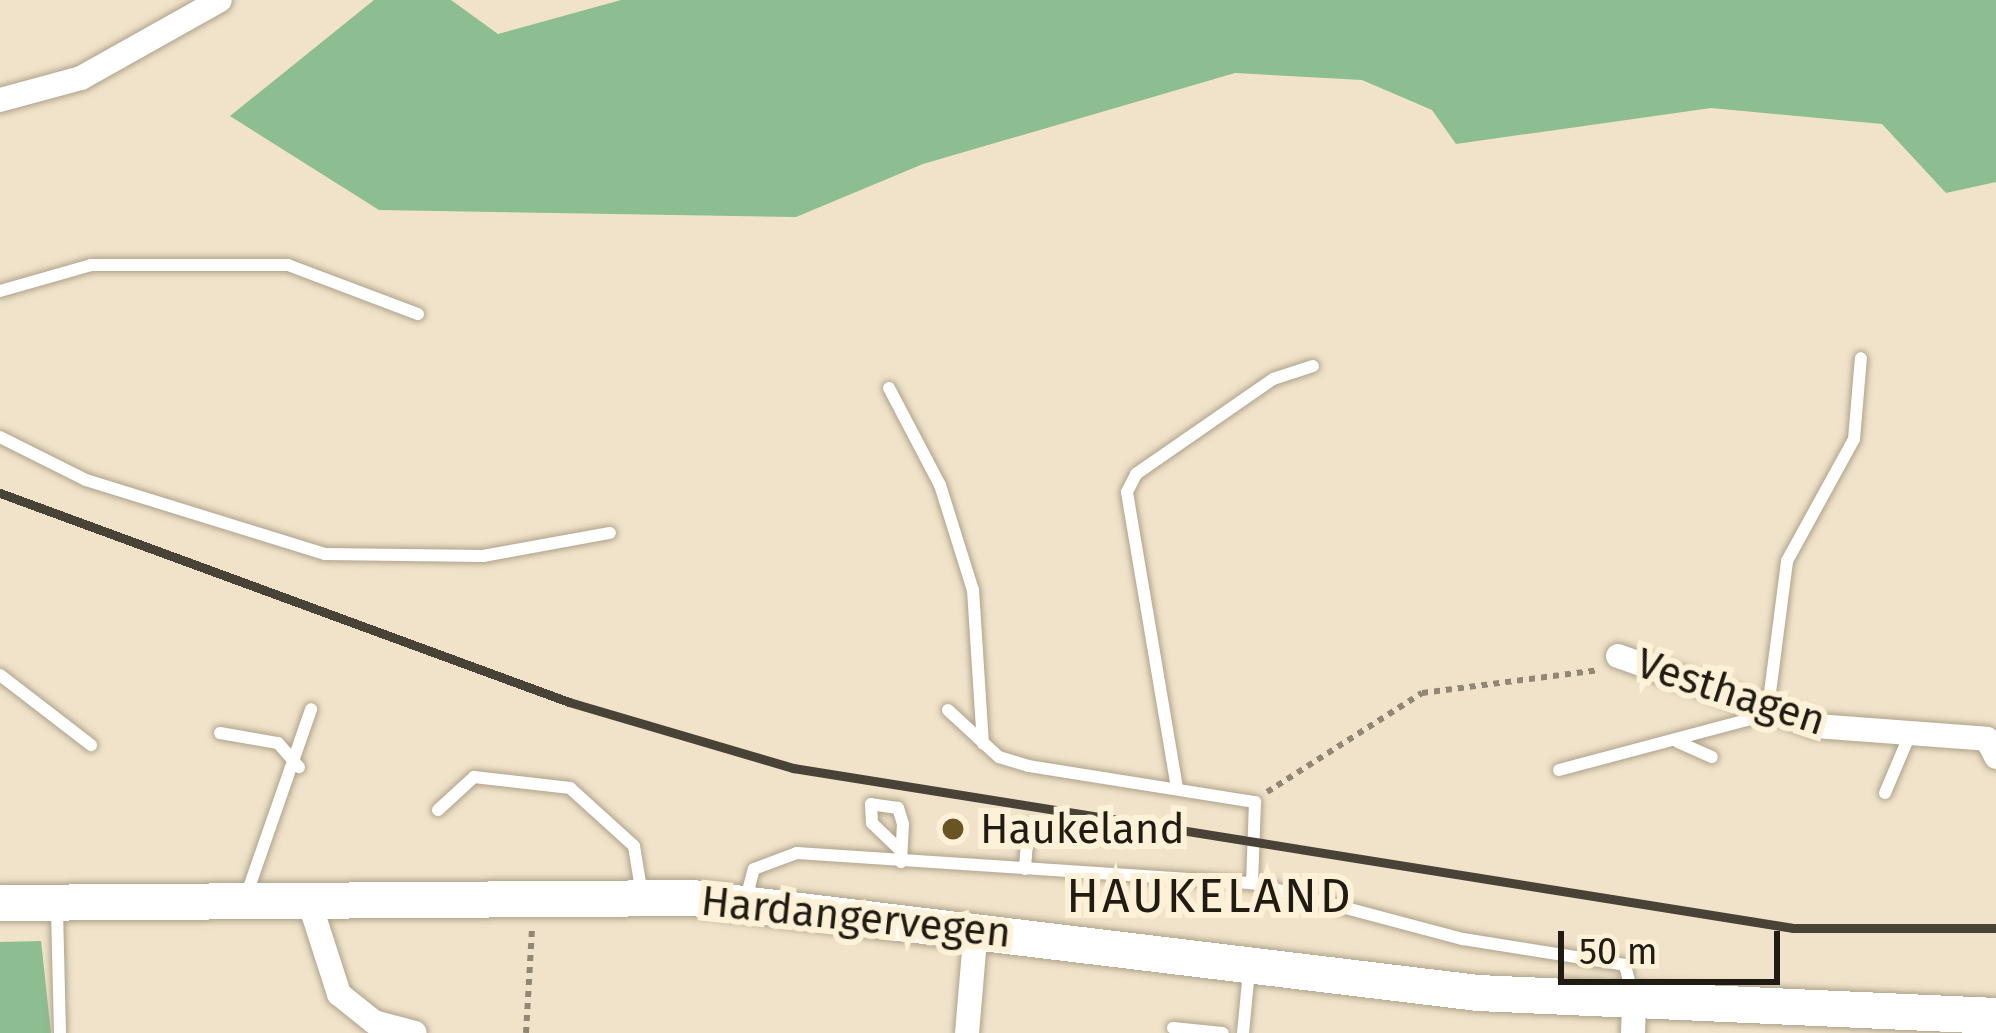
<!DOCTYPE html>
<style>
body{margin:0}
#map{position:relative;width:1996px;height:1033px;overflow:hidden;background:#f0e3ca;font-family:"Fira Sans",sans-serif}
div>[style]{position:absolute}
.forest>*{inset:0;background:#8cbe91}
.path>*{height:6px;margin-top:-3px;transform-origin:0;background:repeating-linear-gradient(90deg,#908775 0 6px,transparent 0 12px)}
.roads{filter:drop-shadow(0 0 3px #aea28a) drop-shadow(0 0 3px #aea28a)}
.service>*{height:12px;margin:-6px;padding:0 6px;transform-origin:6px;border-radius:6px;background:#fff}
.minor>*{height:24px;margin:-12px;padding:0 12px;transform-origin:12px;border-radius:12px;background:#fff}
.primary>*{height:36px;margin:-18px;padding:0 18px;transform-origin:18px;border-radius:18px;background:#fff}
.rail>*{height:9px;margin:-4.5px;padding:0 4.5px;transform-origin:4.5px;border-radius:4.5px;background:#494337}
.dots>*{width:33px;height:33px;translate:-50% -50%;box-sizing:border-box;border:6px solid #fdf1d7;border-radius:50%}
span{translate:-50% -50%;white-space:nowrap;text-align:center;line-height:1.15;-webkit-text-stroke:12px #fdf1d7;paint-order:stroke}
.street-label{font-size:42px;color:#211c13}
.poi-label{font-size:42px;color:#211c13}
.left{translate:0 -50%;text-align:left}
.quarter-label{font-size:48px;color:#211c13;letter-spacing:3px}
.scale{position:absolute;left:1558px;top:931px;width:222px;height:54px;box-sizing:border-box;border:6px solid #211c13;border-top:0;padding-left:15px;font-size:36px;line-height:42px;white-space:nowrap;color:#211c13;-webkit-text-stroke:9px #fdf1d7;paint-order:stroke}
</style>
<div id="map">
<div class="forest">
<div style="clip-path:polygon(374px 0,451px 0,498px 34px,621px 0,1996px 0,1996px 182px,1946px 193px,1882px 124px,1711px 108px,1456px 144px,1432px 110px,1362px 80px,1235px 73px,923px 164px,796px 217px,379px 210px,230px 116px)"></div>
<div style="clip-path:polygon(41px 941px,51px 1033px,0 1033px,0 942px)"></div>
</div>
<div class="path">
<div style="left:1267px;top:792px;width:184px;rotate:-32.6deg"></div>
<div style="left:1422px;top:693px;width:179px;rotate:-7.4deg"></div>
<div style="left:526px;top:1033px;width:105px;rotate:-86.7deg"></div>
</div>
<div class="roads">
<div class="service">
<div style="left:0;top:291px;width:95px;rotate:-15.9deg"></div>
<div style="left:91px;top:265px;width:197px"></div>
<div style="left:288px;top:265px;width:139px;rotate:20.7deg"></div>
<div style="left:889px;top:388px;width:110px;rotate:62.3deg"></div>
<div style="left:940px;top:485px;width:110px;rotate:72.6deg"></div>
<div style="left:973px;top:590px;width:154px;rotate:86.3deg"></div>
<div style="left:0;top:437px;width:96px;rotate:26.6deg"></div>
<div style="left:86px;top:480px;width:250px;rotate:17.2deg"></div>
<div style="left:325px;top:554px;width:158px;rotate:0.7deg"></div>
<div style="left:483px;top:556px;width:129px;rotate:-10.3deg"></div>
<div style="left:0;top:675px;width:115px;rotate:37.6deg"></div>
<div style="left:1768px;top:708px;width:148px;rotate:-82.6deg"></div>
<div style="left:1787px;top:561px;width:139px;rotate:-61.2deg"></div>
<div style="left:1854px;top:439px;width:81px;rotate:-85.1deg"></div>
<div style="left:948px;top:710px;width:69px;rotate:42.7deg"></div>
<div style="left:999px;top:757px;width:31px;rotate:17deg"></div>
<div style="left:1029px;top:766px;width:229px;rotate:9.1deg"></div>
<div style="left:1255px;top:802px;width:81px;rotate:92.1deg"></div>
<div style="left:220px;top:733px;width:59px;rotate:9.8deg"></div>
<div style="left:278px;top:743px;width:32px;rotate:49deg"></div>
<div style="left:1678px;top:742px;width:37px;rotate:24deg"></div>
<div style="left:1559px;top:770px;width:213px;rotate:-14.9deg"></div>
<div style="left:1177px;top:788px;width:300px;rotate:-99.6deg"></div>
<div style="left:1127px;top:492px;width:20px;rotate:-63deg"></div>
<div style="left:1136px;top:474px;width:167px;rotate:-34.7deg"></div>
<div style="left:1273px;top:379px;width:42px;rotate:-18deg"></div>
<div style="left:1885px;top:793px;width:64px;rotate:-67deg"></div>
<div style="left:438px;top:810px;width:49px;rotate:-42.5deg"></div>
<div style="left:474px;top:777px;width:97px;rotate:6.5deg"></div>
<div style="left:570px;top:788px;width:86px;rotate:42.2deg"></div>
<div style="left:634px;top:846px;width:50px;rotate:80.7deg"></div>
<div style="left:901px;top:862px;width:38px;rotate:-87deg"></div>
<div style="left:903px;top:824px;width:17px;rotate:-107deg"></div>
<div style="left:898px;top:808px;width:27px;rotate:-172deg"></div>
<div style="left:871px;top:804px;width:19px;rotate:87deg"></div>
<div style="left:872px;top:823px;width:40px;rotate:44deg"></div>
<div style="left:1025px;top:869px;width:43px;rotate:-86deg"></div>
<div style="left:245px;top:899px;width:201px;rotate:-70.8deg"></div>
<div style="left:745px;top:902px;width:34px;rotate:-75deg"></div>
<div style="left:754px;top:869px;width:46px;rotate:-20.4deg"></div>
<div style="left:797px;top:853px;width:456px;rotate:3.8deg"></div>
<div style="left:1252px;top:883px;width:218px;rotate:14.9deg"></div>
<div style="left:1463px;top:939px;width:164px;rotate:9.1deg"></div>
<div style="left:1625px;top:965px;width:32px;rotate:76deg"></div>
<div style="left:57px;top:910px;width:123px;rotate:88.6deg"></div>
<div style="left:1173px;top:1028px;width:50px;rotate:5.7deg"></div>
<div style="left:1243px;top:1033px;width:62px;rotate:-84.5deg"></div>
</div>
<div class="minor">
<div style="left:0;top:100px;width:84px;rotate:-15.2deg"></div>
<div style="left:81px;top:78px;width:159px;rotate:-29.3deg"></div>
<div style="left:1618px;top:656px;width:210px;rotate:19.5deg"></div>
<div style="left:1816px;top:726px;width:171px;rotate:4.3deg"></div>
<div style="left:1987px;top:739px;width:20px;rotate:63deg"></div>
<div style="left:309px;top:901px;width:98px;rotate:72.1deg"></div>
<div style="left:339px;top:994px;width:45px;rotate:38.7deg"></div>
<div style="left:374px;top:1022px;width:42px;rotate:15deg"></div>
<div style="left:967px;top:1033px;width:104px;rotate:-85.1deg"></div>
<div style="left:1633px;top:1033px;width:29px;rotate:-88deg"></div>
</div>
<div class="primary">
<div style="left:0;top:903px;width:693px;rotate:-0.41deg"></div>
<div style="left:693px;top:898px;width:791px;rotate:6.9deg"></div>
<div style="left:1478px;top:993px;width:519px;rotate:2.54deg"></div>
</div>
</div>
<div class="rail">
<div style="left:0;top:493px;width:606px;rotate:20.17deg"></div>
<div style="left:569px;top:702px;width:234px;rotate:16.4deg"></div>
<div style="left:793px;top:768px;width:1013px;rotate:9.09deg"></div>
<div style="left:1793px;top:928px;width:203px"></div>
</div>
<div class="dots">
<div style="left:953px;top:829px;background:#695524"></div>
</div>
<div class="street-label">
<span style="left:1731px;top:692px;rotate:18deg">Vesthagen</span>
<span style="left:856px;top:917px;rotate:6deg">Hardangervegen</span>
</div>
<div class="poi-label">
<span class="left" style="left:980px;top:829px">Haukeland</span>
</div>
<div class="quarter-label">
<span style="left:1210px;top:897px">HAUKELAND</span>
</div>
<div class="scale">50 m</div>
</div>
